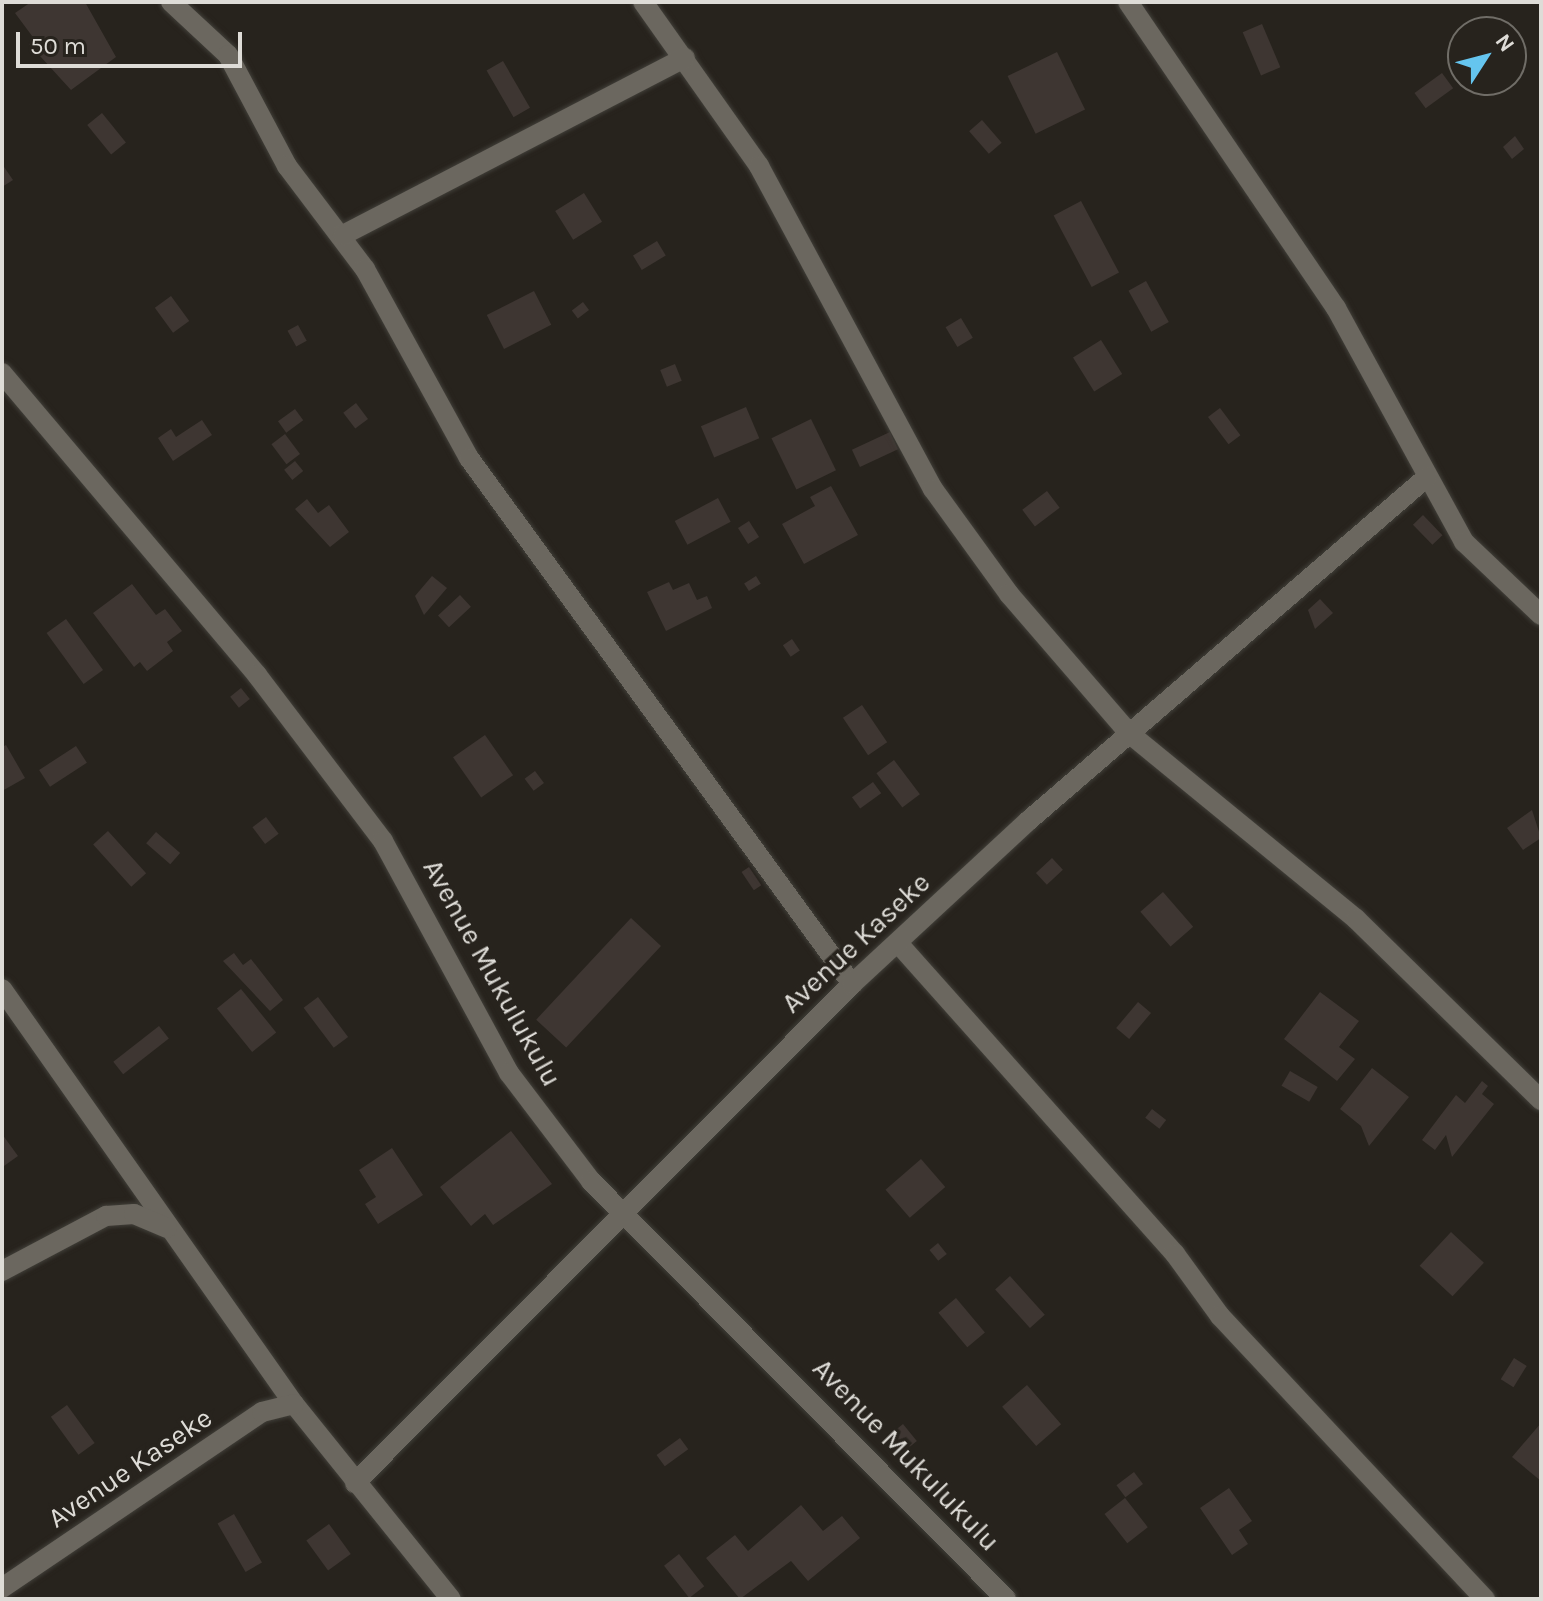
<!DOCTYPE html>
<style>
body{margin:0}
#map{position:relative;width:1543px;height:1601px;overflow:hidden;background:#27231d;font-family:Karla,sans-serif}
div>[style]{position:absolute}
.building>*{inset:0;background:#3e3632;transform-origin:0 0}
.roads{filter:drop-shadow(0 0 2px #413f39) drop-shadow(0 0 2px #413f39)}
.minor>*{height:20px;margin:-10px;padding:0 10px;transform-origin:10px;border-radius:10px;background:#6b675f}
span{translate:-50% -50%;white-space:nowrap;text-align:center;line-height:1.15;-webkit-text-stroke:7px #27231d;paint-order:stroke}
.street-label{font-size:28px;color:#dedcd7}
.frame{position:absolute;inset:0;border:4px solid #dedcd7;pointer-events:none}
.north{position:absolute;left:1447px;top:16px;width:80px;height:80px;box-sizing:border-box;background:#27231d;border:2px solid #706d67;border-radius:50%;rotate:54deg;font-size:22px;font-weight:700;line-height:32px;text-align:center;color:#dedcd7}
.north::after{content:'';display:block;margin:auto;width:28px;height:36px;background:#65c5ef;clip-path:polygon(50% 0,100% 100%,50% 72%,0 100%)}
.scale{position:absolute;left:16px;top:32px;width:226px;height:36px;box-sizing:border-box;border:4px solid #dedcd7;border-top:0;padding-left:10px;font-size:24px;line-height:28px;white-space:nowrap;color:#dedcd7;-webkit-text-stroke:6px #27231d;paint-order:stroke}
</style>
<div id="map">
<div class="building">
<div style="clip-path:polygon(31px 2px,85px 2px,116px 57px,71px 90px,29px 44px,35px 40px,15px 13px)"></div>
<div style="left:1262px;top:24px;width:47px;height:21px;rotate:67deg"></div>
<div style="left:1057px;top:52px;width:64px;height:55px;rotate:64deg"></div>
<div style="left:503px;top:61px;width:54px;height:19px;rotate:60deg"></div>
<div style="left:1442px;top:73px;width:19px;height:34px;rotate:54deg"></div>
<div style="left:102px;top:113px;width:38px;height:19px;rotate:51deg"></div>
<div style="left:982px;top:120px;width:30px;height:17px;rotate:49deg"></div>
<div style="clip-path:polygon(1515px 136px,1524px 149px,1512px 159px,1503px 147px)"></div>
<div style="clip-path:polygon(2px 164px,13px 180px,2px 187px)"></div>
<div style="left:584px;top:193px;width:34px;height:34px;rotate:58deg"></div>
<div style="left:1081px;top:201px;width:81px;height:31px;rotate:62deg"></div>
<div style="left:657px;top:241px;width:17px;height:28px;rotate:59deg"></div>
<div style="left:1146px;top:281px;width:47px;height:20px;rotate:61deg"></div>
<div style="left:534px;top:291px;width:38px;height:53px;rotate:63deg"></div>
<div style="left:171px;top:296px;width:31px;height:20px;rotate:54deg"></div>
<div style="left:583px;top:302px;width:10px;height:14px;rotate:53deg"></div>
<div style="left:961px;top:318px;width:23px;height:18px;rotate:59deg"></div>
<div style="left:298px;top:325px;width:18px;height:12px;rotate:61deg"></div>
<div style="left:1101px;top:340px;width:40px;height:33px;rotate:58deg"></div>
<div style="left:675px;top:364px;width:18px;height:16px;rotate:68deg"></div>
<div style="left:356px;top:403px;width:20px;height:16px;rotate:53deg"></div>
<div style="left:746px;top:407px;width:34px;height:49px;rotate:67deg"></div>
<div style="left:1220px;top:408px;width:34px;height:15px;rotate:53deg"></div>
<div style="left:295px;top:409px;width:14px;height:21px;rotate:54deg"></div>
<div style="left:811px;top:419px;width:57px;height:44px;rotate:64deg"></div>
<div style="clip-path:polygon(202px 420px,212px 435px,173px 461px,158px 438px,171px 429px,176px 437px)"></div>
<div style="left:890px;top:432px;width:19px;height:42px;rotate:65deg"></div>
<div style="left:285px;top:434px;width:25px;height:17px;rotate:53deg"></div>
<div style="left:295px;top:461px;width:13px;height:14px;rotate:51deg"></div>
<div style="clip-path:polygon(831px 486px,858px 535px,804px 564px,782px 524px,815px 506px,810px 497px)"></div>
<div style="left:1047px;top:491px;width:21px;height:31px;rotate:53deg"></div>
<div style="left:718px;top:498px;width:27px;height:49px;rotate:62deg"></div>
<div style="clip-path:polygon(307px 499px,318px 513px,329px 505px,349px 532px,330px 547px,295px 509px)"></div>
<div style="left:1423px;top:515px;width:28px;height:14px;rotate:46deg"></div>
<div style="left:749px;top:521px;width:19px;height:13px;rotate:58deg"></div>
<div style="clip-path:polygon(432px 576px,447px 588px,424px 615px,415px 596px)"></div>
<div style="left:756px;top:576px;width:9px;height:14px;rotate:58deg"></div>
<div style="clip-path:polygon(669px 582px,673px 590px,689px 583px,697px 600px,707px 596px,712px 608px,666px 631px,647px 592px)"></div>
<div style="clip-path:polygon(132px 584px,156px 615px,165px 609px,182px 631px,167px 642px,173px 651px,147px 671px,140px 662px,134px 667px,93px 613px)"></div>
<div style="left:460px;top:595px;width:16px;height:30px;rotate:47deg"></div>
<div style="clip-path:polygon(1320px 599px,1333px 613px,1315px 629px,1308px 610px)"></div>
<div style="left:66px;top:619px;width:63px;height:24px;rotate:54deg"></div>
<div style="left:792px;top:639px;width:14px;height:11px;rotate:56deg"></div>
<div style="left:241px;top:688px;width:14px;height:14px;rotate:51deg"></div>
<div style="left:862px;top:705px;width:45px;height:23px;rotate:56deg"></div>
<div style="left:485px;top:735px;width:49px;height:39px;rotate:55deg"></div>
<div style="clip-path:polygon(6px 745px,25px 778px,2px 791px,2px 747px)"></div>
<div style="left:76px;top:746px;width:20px;height:44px;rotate:57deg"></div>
<div style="left:894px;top:760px;width:43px;height:22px;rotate:53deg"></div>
<div style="left:535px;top:771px;width:15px;height:13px;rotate:53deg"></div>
<div style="left:873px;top:782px;width:14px;height:26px;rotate:54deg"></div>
<div style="clip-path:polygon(1532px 810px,1541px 838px,1523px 850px,1507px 828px)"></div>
<div style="left:266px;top:817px;width:21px;height:17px;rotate:53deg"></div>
<div style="left:108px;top:831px;width:57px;height:20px;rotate:48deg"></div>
<div style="left:156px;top:832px;width:32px;height:15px;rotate:41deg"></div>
<div style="left:1052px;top:858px;width:16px;height:22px;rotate:47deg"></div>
<div style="left:749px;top:867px;width:22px;height:9px;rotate:56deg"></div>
<div style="left:1163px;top:892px;width:46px;height:30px;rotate:49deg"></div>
<div style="left:631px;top:918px;width:41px;height:139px;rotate:43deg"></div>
<div style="clip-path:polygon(234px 953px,243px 965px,251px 959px,283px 1000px,270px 1011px,223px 961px)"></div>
<div style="left:241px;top:989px;width:56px;height:31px;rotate:51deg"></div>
<div style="clip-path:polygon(1320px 992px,1359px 1021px,1339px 1047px,1355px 1059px,1337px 1081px,1284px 1039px)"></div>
<div style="left:318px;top:997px;width:50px;height:18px;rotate:53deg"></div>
<div style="left:1138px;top:1002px;width:17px;height:34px;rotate:40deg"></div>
<div style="left:159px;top:1026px;width:16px;height:58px;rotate:52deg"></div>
<div style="clip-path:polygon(1372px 1068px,1409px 1097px,1369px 1146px,1361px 1126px,1340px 1109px)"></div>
<div style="left:1290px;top:1071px;width:32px;height:17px;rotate:30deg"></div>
<div style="clip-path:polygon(1482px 1081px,1488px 1086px,1482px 1094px,1494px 1104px,1452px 1157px,1446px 1135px,1435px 1150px,1422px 1140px,1456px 1095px,1465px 1103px)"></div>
<div style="left:1152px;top:1109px;width:18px;height:11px;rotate:38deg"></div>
<div style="clip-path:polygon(511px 1131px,552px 1184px,493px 1225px,485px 1214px,471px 1226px,440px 1187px)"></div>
<div style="clip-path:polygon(2px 1134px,18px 1156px,4px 1166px,2px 1163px)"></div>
<div style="clip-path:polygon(392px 1148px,423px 1195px,378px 1224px,365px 1204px,376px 1197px,359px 1170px)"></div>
<div style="left:921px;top:1159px;width:37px;height:47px;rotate:49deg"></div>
<div style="left:1451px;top:1232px;width:45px;height:46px;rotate:43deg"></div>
<div style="left:938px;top:1243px;width:14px;height:11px;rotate:51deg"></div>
<div style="left:1010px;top:1276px;width:52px;height:20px;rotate:48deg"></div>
<div style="left:956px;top:1298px;width:45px;height:23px;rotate:50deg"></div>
<div style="left:1514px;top:1358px;width:15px;height:25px;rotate:32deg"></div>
<div style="left:1027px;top:1385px;width:52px;height:33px;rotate:49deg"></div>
<div style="left:67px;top:1405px;width:47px;height:20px;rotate:54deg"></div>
<div style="clip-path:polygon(1541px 1423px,1541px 1481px,1512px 1457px)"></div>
<div style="left:903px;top:1424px;width:22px;height:15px;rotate:51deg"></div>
<div style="left:680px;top:1438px;width:14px;height:29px;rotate:54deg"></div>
<div style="left:1134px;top:1472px;width:15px;height:22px;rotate:53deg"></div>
<div style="clip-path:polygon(1229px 1488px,1252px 1521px,1239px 1530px,1248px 1544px,1232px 1555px,1200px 1508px)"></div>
<div style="left:1125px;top:1498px;width:37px;height:26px;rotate:52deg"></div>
<div style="clip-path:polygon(801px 1505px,823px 1531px,842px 1516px,860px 1538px,808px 1581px,791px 1561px,740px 1599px,706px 1558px,735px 1535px,748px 1551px)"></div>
<div style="left:234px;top:1514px;width:56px;height:19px;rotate:60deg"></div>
<div style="left:329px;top:1524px;width:37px;height:28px;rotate:54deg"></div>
<div style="left:679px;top:1554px;width:41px;height:19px;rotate:52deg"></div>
</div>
<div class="roads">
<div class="minor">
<div style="left:171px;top:2px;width:78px;rotate:42.9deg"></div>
<div style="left:228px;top:55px;width:126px;rotate:62deg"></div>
<div style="left:287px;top:166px;width:129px;rotate:52.9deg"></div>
<div style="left:365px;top:269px;width:216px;rotate:61.2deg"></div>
<div style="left:469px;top:458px;width:651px;rotate:53.94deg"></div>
<div style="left:643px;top:2px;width:201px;rotate:54.7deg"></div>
<div style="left:759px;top:166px;width:367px;rotate:61.7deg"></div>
<div style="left:933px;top:489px;width:130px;rotate:54.1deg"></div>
<div style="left:1009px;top:594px;width:184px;rotate:49.2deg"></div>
<div style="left:1129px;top:733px;width:293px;rotate:39.3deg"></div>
<div style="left:1356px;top:919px;width:259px;rotate:44.4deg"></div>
<div style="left:1128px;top:2px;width:370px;rotate:55.8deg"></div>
<div style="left:1336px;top:308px;width:267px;rotate:61.3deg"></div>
<div style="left:1464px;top:542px;width:106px;rotate:43.5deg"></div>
<div style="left:343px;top:235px;width:385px;rotate:-27.4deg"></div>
<div style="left:2px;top:373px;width:395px;rotate:49.8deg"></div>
<div style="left:257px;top:675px;width:208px;rotate:52.8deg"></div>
<div style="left:383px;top:841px;width:264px;rotate:61.5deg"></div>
<div style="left:509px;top:1073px;width:136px;rotate:52.8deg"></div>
<div style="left:591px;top:1181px;width:589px;rotate:45.21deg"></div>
<div style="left:898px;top:943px;width:416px;rotate:48.3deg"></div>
<div style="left:1175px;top:1254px;width:77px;rotate:54deg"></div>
<div style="left:1220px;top:1316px;width:388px;rotate:46.9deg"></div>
<div style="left:2px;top:989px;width:507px;rotate:54.87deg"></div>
<div style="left:294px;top:1404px;width:250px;rotate:51.2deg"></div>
<div style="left:2px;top:1271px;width:118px;rotate:-27.9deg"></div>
<div style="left:106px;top:1216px;width:28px;rotate:-4deg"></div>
<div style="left:134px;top:1214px;width:36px;rotate:23deg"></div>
<div style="left:355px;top:1483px;width:704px;rotate:-45.12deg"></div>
<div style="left:852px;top:984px;width:240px;rotate:-42.8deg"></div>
<div style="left:1028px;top:821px;width:527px;rotate:-40.77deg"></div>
<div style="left:2px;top:1588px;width:314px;rotate:-34.1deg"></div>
<div style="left:262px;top:1412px;width:33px;rotate:-14deg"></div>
</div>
</div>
<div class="street-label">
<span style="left:856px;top:943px;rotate:-43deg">Avenue Kaseke</span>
<span style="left:492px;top:973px;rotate:61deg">Avenue Mukulukulu</span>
<span style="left:906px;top:1455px;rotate:46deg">Avenue Mukulukulu</span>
<span style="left:130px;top:1468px;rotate:-34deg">Avenue Kaseke</span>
</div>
<div class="frame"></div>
<div class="north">N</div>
<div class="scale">50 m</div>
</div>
